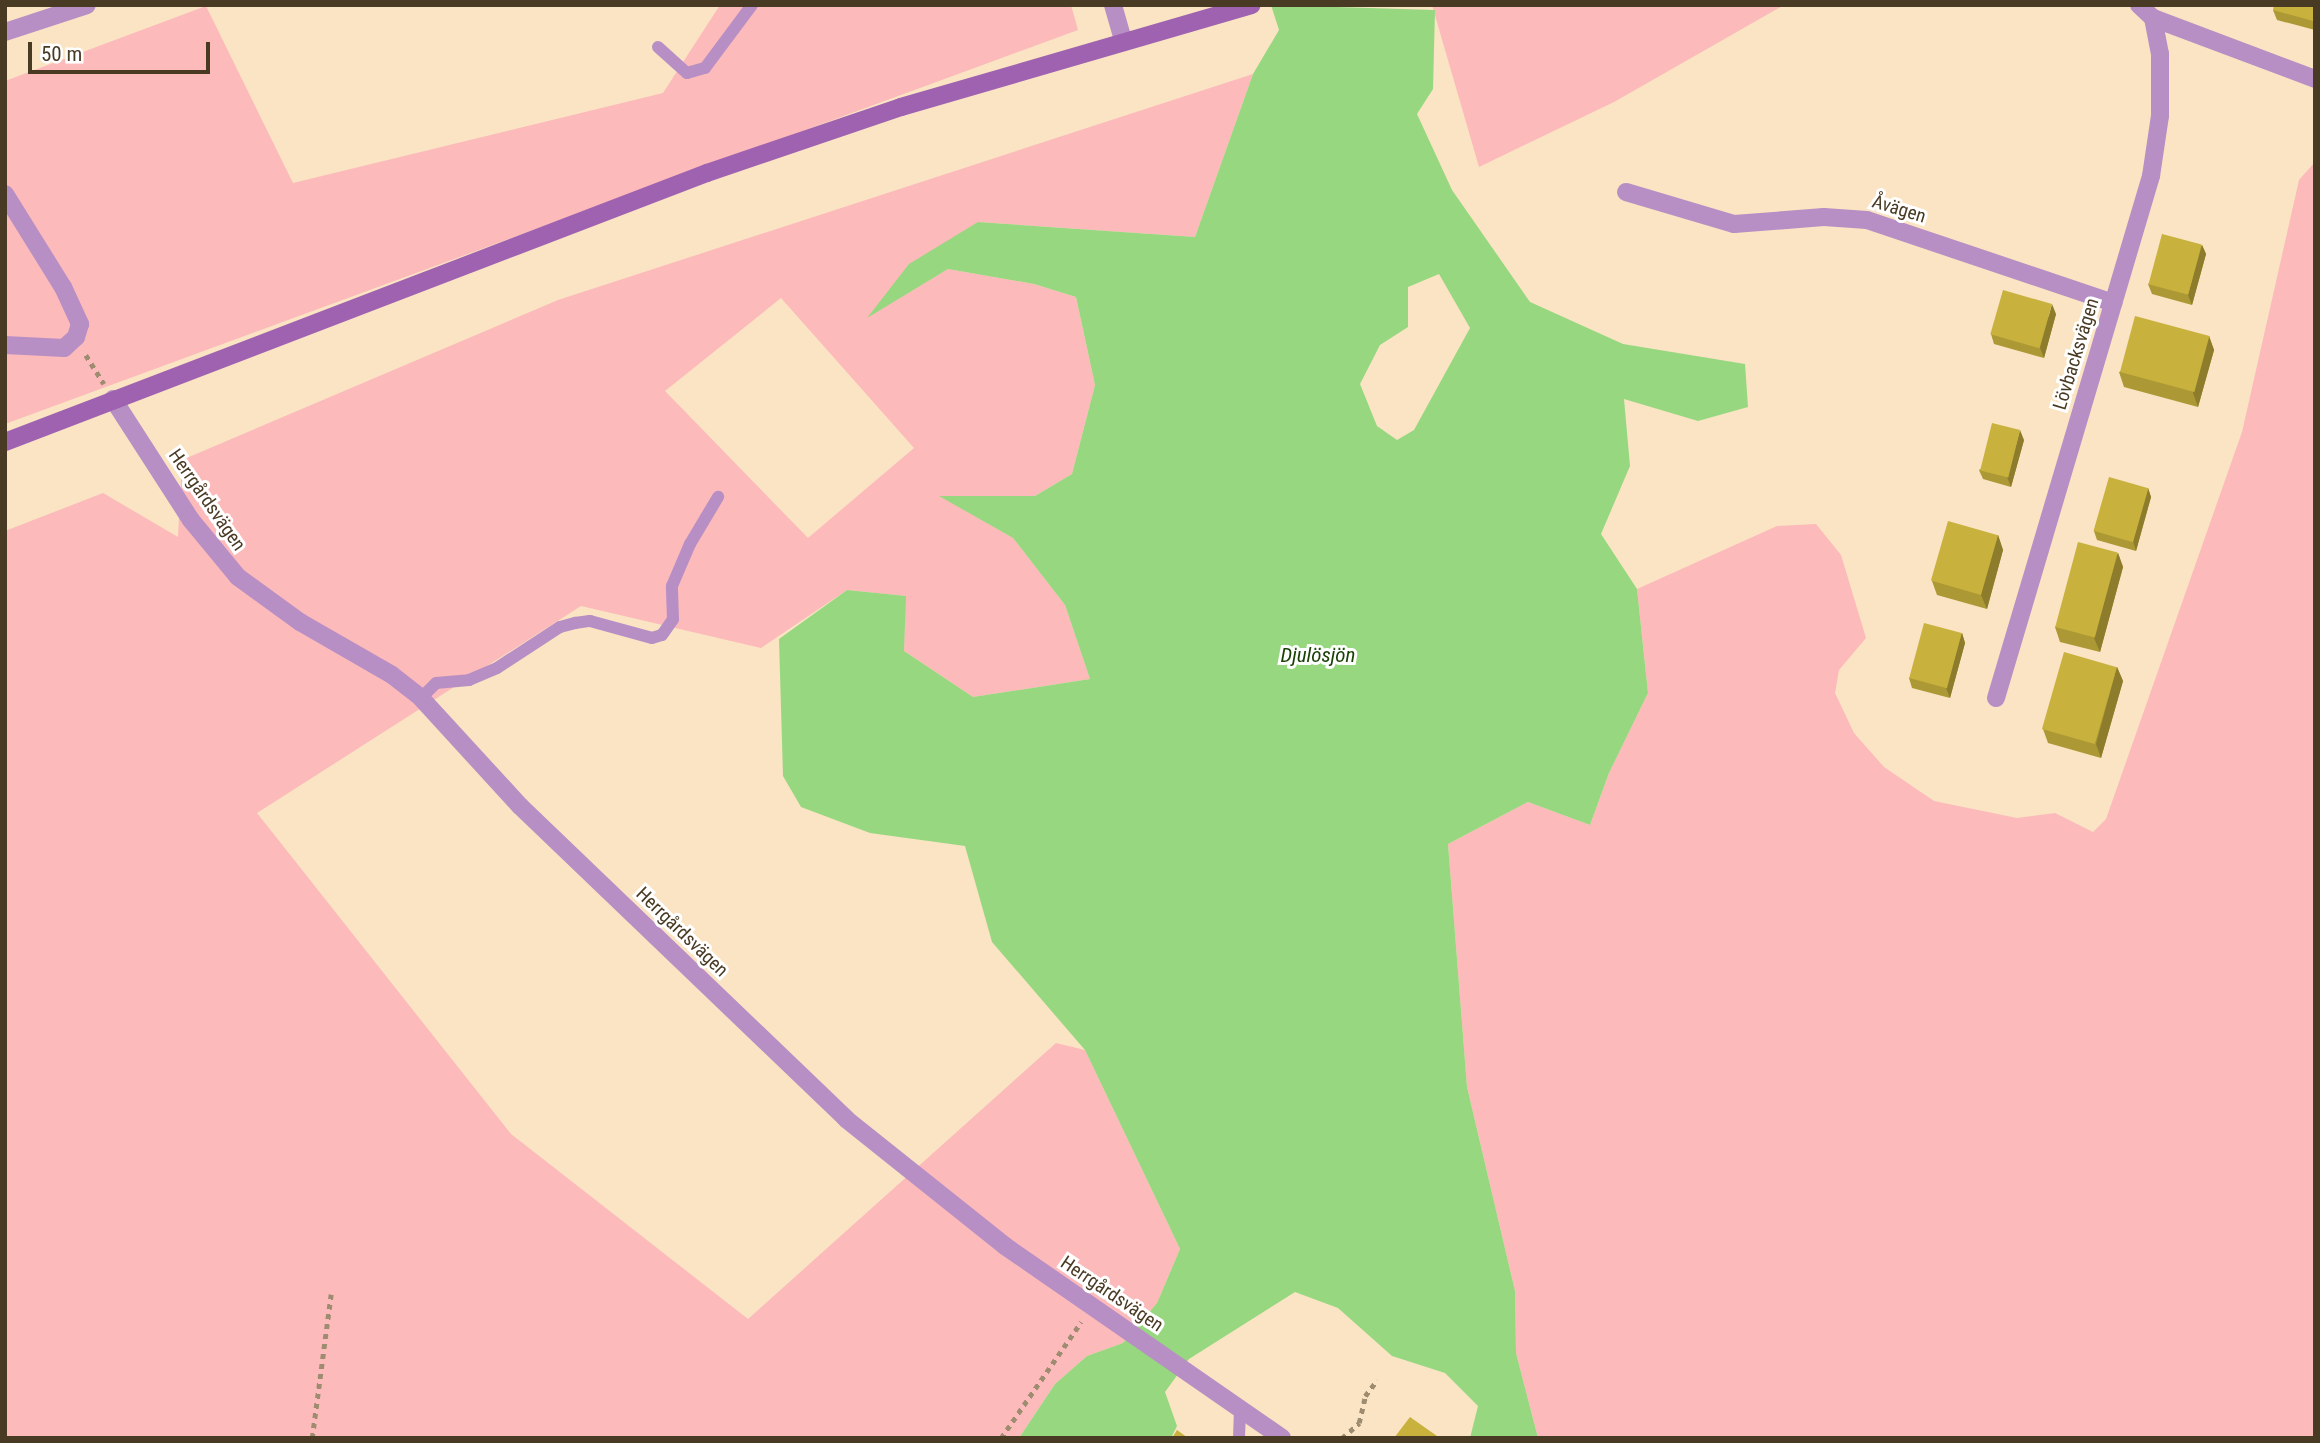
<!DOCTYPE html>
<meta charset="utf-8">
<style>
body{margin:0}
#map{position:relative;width:2320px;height:1443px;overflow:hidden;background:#fae4c4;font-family:"Roboto Condensed",sans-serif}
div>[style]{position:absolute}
.green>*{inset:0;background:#fcbabb}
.water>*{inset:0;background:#97d780}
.path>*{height:4.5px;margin-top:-2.25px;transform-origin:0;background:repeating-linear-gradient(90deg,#9e8c71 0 5px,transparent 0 10px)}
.service>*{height:12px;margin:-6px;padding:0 6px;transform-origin:6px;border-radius:6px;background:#b78fc4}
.minor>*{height:18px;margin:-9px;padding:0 9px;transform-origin:9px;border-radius:9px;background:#b78fc4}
.tertiary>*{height:18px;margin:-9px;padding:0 9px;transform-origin:9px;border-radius:9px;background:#b78fc4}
.secondary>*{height:18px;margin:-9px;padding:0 9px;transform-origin:9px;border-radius:9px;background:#9e62b1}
.wall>*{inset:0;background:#ac9834}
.shaded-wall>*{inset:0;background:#8c7c2b}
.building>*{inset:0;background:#c8b13d;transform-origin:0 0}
span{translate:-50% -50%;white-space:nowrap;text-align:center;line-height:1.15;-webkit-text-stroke:6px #fff;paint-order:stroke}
.street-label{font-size:19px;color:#493a24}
.water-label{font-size:21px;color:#1a4205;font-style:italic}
.frame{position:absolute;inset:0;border:7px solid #493a24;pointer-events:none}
.scale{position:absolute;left:28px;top:42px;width:182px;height:32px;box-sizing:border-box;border:4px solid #493a24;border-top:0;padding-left:9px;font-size:21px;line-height:24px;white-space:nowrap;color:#493a24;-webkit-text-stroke:5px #fff;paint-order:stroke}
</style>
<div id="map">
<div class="green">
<div style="clip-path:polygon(720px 5px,1071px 5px,1078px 30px,5px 424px,5px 81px,206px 6px,293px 183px,663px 93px)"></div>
<div style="clip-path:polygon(1432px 5px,1784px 5px,1614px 102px,1479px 167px)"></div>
<div style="clip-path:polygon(evenodd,1253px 74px,1195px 237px,978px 222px,869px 316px,948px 269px,1034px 284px,1076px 297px,1095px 385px,1072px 474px,1035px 496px,940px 496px,1013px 538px,1065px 605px,1090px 679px,973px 697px,904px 651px,905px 596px,847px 590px,761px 648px,581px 606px,257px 813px,511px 1134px,748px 1319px,1056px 1043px,1085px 1050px,1180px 1249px,1157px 1303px,1123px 1343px,1087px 1356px,1055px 1384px,1019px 1438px,5px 1438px,5px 531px,103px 493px,178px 537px,182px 460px,558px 300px,1253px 74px,781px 298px,914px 448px,808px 538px,665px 391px,781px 298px)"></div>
<div style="clip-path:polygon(2315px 162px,2315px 1438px,1538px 1438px,1516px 1353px,1515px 1291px,1467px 1087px,1448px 844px,1528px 802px,1590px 825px,1609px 773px,1648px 693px,1637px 589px,1777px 526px,1816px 524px,1841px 555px,1866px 638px,1839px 670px,1835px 693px,1854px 733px,1884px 767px,1934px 801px,2017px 818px,2055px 813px,2093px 832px,2106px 819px,2242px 432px,2299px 180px)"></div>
</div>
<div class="water">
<div style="clip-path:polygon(evenodd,1271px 5px,1435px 10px,1433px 89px,1417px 114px,1452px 190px,1530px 302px,1623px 344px,1745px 364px,1748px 407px,1698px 421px,1624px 399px,1630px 466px,1601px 534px,1637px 589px,1648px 693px,1609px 773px,1590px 825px,1528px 802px,1448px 844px,1467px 1087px,1515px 1291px,1516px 1353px,1538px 1438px,1470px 1438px,1478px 1406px,1445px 1373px,1392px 1356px,1338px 1308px,1295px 1292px,1189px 1359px,1165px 1392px,1177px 1426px,1171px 1438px,1019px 1438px,1055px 1384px,1087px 1356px,1123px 1343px,1157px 1303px,1180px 1249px,1085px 1050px,992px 942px,965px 846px,870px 833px,801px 807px,783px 776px,779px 639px,847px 590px,906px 596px,904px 651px,973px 697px,1090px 679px,1065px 605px,1013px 538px,939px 496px,1035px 496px,1072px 474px,1095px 385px,1076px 297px,1034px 284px,948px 269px,867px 318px,909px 264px,978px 222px,1195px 237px,1253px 74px,1279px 30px,1271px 5px,1439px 274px,1470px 328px,1414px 430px,1397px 440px,1377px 426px,1360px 384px,1380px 345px,1408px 327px,1408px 287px,1439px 274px)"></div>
</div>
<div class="path">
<div style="left:86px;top:355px;width:34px;rotate:58deg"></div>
<div style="left:312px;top:1438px;width:145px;rotate:-82.5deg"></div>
<div style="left:1001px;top:1438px;width:141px;rotate:-55.4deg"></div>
<div style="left:1342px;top:1438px;width:23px;rotate:-41deg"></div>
<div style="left:1359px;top:1423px;width:28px;rotate:-77deg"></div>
<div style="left:1365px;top:1396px;width:20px;rotate:-53deg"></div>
</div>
<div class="service">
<div style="left:658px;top:47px;width:39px;rotate:42deg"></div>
<div style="left:687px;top:73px;width:19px;rotate:-16deg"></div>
<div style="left:705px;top:68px;width:79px;rotate:-53.3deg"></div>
<div style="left:421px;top:698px;width:21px;rotate:-45deg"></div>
<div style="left:436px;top:683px;width:33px;rotate:-5deg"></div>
<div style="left:469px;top:680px;width:30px;rotate:-23deg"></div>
<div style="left:497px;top:668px;width:75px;rotate:-33.1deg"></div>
<div style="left:560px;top:627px;width:16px;rotate:-15deg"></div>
<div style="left:575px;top:623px;width:15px;rotate:-8deg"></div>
<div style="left:590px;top:621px;width:64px;rotate:15.3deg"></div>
<div style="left:652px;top:638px;width:10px;rotate:-17deg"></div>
<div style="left:662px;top:635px;width:19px;rotate:-55deg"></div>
<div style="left:673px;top:619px;width:33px;rotate:-92deg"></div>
<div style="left:672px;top:586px;width:46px;rotate:-66.8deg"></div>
<div style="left:690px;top:544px;width:55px;rotate:-59.2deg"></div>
<div style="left:1239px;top:1438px;width:32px;rotate:-88deg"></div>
</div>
<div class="minor">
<div style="left:1113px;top:5px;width:35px;rotate:74deg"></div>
<div style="left:5px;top:32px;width:86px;rotate:-18.2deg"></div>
<div style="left:1626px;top:192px;width:113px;rotate:16.5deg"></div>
<div style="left:1734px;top:224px;width:90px;rotate:-4.4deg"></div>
<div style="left:1824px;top:217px;width:43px;rotate:4deg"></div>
<div style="left:1867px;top:220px;width:260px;rotate:18.6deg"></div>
<div style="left:5px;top:194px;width:110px;rotate:58.1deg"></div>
<div style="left:63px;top:287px;width:41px;rotate:65.3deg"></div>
<div style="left:80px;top:324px;width:14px;rotate:107deg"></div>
<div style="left:76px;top:337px;width:16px;rotate:137deg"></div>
<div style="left:64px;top:348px;width:59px;rotate:-177.1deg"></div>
<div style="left:113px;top:399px;width:144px;rotate:57.2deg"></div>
<div style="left:191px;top:520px;width:74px;rotate:50.5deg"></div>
<div style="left:238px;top:577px;width:77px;rotate:36deg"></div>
<div style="left:300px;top:622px;width:106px;rotate:29.9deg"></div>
<div style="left:392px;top:675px;width:37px;rotate:38deg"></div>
<div style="left:421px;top:698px;width:147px;rotate:47.5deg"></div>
<div style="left:520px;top:806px;width:452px;rotate:43.8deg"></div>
<div style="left:846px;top:1119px;width:203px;rotate:38.6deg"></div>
<div style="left:1005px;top:1246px;width:337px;rotate:34.7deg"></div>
<div style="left:1996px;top:698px;width:545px;rotate:-73.46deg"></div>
<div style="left:2151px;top:176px;width:61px;rotate:-81.5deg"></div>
<div style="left:2160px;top:116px;width:62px;rotate:-90deg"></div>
<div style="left:2160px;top:54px;width:37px;rotate:-101deg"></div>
</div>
<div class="tertiary">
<div style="left:2139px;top:5px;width:19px;rotate:43deg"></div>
<div style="left:2153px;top:18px;width:173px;rotate:20.6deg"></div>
</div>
<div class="secondary">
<div style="left:5px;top:442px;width:752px;rotate:-20.97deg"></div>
<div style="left:707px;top:173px;width:205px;rotate:-18.8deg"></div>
<div style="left:901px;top:107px;width:365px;rotate:-16.2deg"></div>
</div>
<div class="wall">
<div style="clip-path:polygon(2315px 5px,2315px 30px,2277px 20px,2273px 10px)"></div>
<div style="clip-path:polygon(2202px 245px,2206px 254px,2192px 305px,2152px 294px,2148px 284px)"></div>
<div style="clip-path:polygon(2056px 314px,2044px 358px,1994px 344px,1991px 334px)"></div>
<div style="clip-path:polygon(2209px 336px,2214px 350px,2198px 407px,2124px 387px,2119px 372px)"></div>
<div style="clip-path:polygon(2024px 440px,2011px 487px,1983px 479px,1979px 470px)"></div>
<div style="clip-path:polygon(2148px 488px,2151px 497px,2136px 551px,2097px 540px,2094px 531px)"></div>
<div style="clip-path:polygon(1998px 535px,2003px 550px,1987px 609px,1937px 595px,1932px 581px)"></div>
<div style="clip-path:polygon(2118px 553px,2123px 567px,2100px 652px,2060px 642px,2055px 627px)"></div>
<div style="clip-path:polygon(1962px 633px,1965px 643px,1950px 698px,1912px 688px,1909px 678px)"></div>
<div style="clip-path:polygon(2117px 667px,2123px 681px,2101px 758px,2048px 743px,2043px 729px)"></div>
</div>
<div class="shaded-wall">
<div style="clip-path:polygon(2202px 245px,2206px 254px,2192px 305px,2188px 295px)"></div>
<div style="clip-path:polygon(2052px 304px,2056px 314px,2044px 358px,2040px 348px)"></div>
<div style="clip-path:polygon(2209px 336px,2214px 350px,2198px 407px,2193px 393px)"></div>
<div style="clip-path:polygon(2020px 430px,2024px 440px,2011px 487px,2007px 477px)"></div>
<div style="clip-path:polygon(2148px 488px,2151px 497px,2136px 551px,2133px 541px)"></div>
<div style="clip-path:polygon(1998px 535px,2003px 550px,1987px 609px,1981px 595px)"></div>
<div style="clip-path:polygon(2118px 553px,2123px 567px,2100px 652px,2094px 638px)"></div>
<div style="clip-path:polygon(1962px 633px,1965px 643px,1950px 698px,1946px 688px)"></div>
<div style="clip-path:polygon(2117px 667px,2123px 681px,2101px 758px,2096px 744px)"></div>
</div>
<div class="building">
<div style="clip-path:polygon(2274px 5px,2315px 5px,2315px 16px,2313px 21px,2273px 10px)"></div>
<div style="left:2162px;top:234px;width:41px;height:52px;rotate:15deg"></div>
<div style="left:2003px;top:290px;width:51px;height:46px;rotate:16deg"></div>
<div style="left:2135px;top:316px;width:77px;height:58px;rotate:15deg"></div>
<div style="left:1992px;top:423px;width:29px;height:49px;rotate:14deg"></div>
<div style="left:2109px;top:477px;width:41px;height:56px;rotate:16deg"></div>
<div style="left:1948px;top:521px;width:52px;height:62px;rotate:16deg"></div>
<div style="left:2078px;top:542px;width:41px;height:88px;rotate:15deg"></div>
<div style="left:1924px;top:623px;width:39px;height:57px;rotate:15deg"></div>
<div style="left:2064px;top:652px;width:55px;height:80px;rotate:16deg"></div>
<div style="clip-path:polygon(1410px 1417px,1437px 1436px,1436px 1438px,1394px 1438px)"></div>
<div style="clip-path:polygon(1177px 1430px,1188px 1438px,1172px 1438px)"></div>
</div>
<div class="street-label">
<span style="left:1899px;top:209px;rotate:17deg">Åvägen</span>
<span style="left:2076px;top:354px;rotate:-73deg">Lövbacksvägen</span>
<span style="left:207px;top:500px;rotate:55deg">Herrgårdsvägen</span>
<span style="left:682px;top:932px;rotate:44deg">Herrgårdsvägen</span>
<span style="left:1112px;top:1294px;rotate:34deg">Herrgårdsvägen</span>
</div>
<div class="water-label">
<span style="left:1318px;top:655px">Djulösjön</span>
</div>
<div class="frame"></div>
<div class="scale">50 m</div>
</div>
